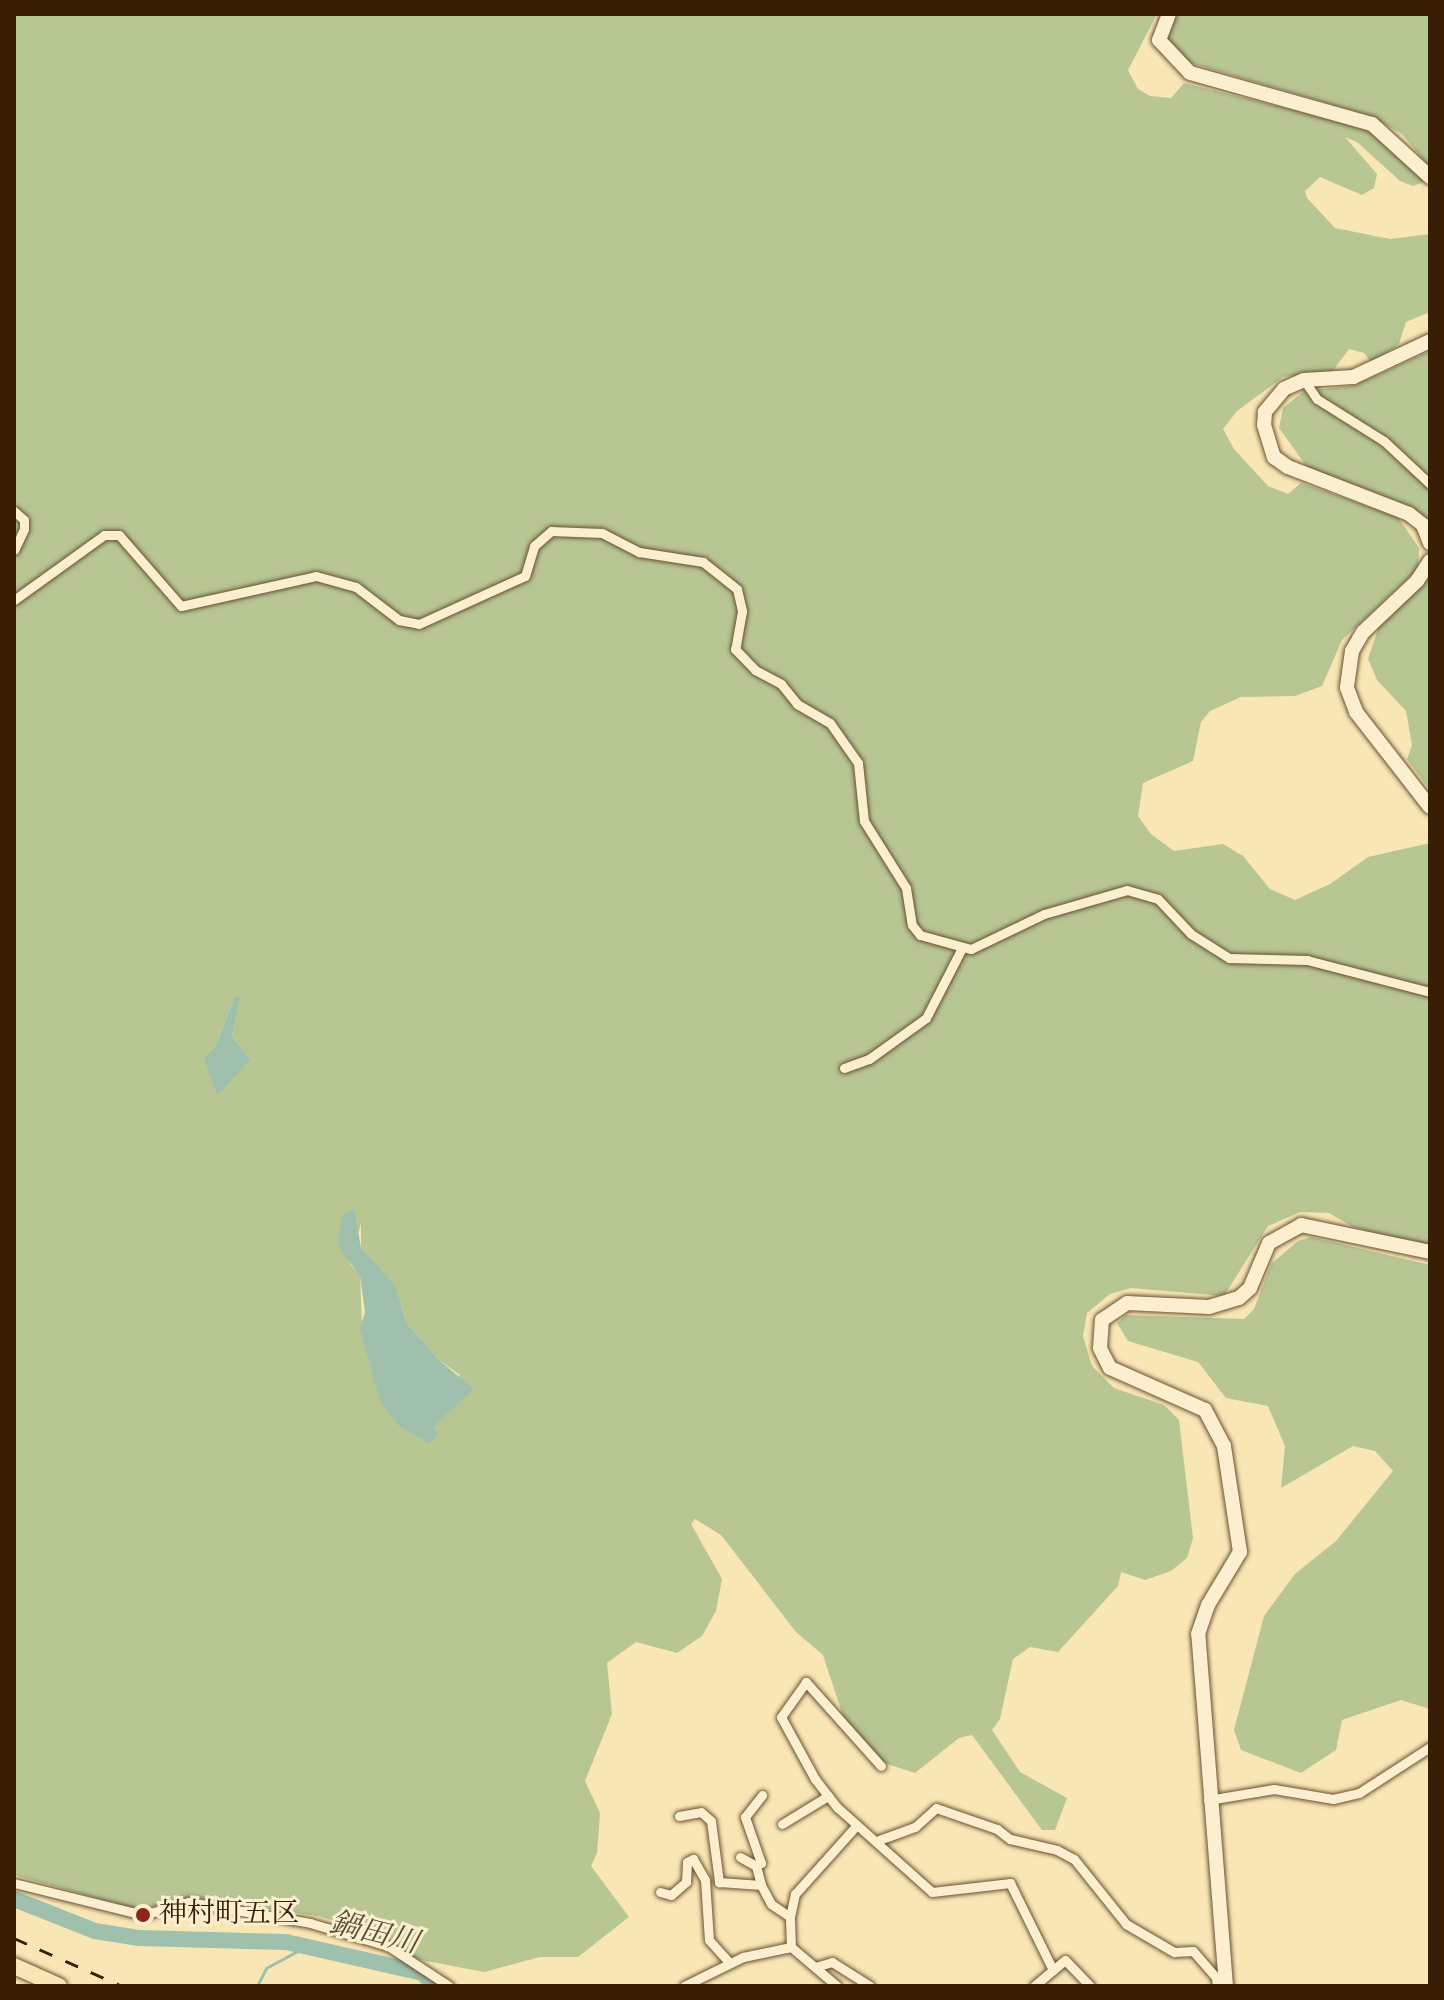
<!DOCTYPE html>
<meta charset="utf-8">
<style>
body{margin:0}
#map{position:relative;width:1444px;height:2000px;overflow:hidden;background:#f9e6b5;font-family:"IM FELL English","Noto Serif JP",serif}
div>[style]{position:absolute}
.green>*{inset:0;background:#b7c693}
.water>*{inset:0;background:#9ec0ad}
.stream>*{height:3px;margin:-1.5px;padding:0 1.5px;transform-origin:1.5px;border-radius:1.5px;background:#9ec0ad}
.river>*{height:16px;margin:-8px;padding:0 8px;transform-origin:8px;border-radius:8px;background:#9ec0ad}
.roads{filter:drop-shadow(0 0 2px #695032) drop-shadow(0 0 2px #695032)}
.street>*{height:9px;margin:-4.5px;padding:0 4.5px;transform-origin:4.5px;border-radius:4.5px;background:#fbefcf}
.secondary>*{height:14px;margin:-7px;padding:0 7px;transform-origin:7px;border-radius:7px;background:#fbefcf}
.highway>*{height:16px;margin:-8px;padding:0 8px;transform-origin:8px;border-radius:8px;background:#f9e6b5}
.rail>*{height:3px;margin-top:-1.5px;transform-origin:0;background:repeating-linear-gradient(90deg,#391e06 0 14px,transparent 0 28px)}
.dots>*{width:22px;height:22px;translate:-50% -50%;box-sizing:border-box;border:4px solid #fbefcf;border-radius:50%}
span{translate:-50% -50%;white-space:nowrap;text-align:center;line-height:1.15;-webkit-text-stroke:6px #fbefcf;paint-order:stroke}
.poi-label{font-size:28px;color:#391e06}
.left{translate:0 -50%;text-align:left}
.water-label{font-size:30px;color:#574f38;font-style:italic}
.frame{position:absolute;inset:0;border:16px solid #391e06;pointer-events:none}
</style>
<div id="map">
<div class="green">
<div style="clip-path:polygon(evenodd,14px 14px,1157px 14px,1128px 70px,1138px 89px,1150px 96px,1171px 98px,1184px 83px,1362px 127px,1412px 164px,1426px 181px,1413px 186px,1400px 181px,1357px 142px,1345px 137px,1377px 174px,1374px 188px,1362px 195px,1320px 177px,1305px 191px,1307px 198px,1335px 228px,1390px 239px,1430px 234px,1430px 312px,1406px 322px,1399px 344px,1372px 363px,1364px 353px,1349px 349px,1332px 372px,1283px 377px,1237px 411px,1223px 429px,1234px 449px,1268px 486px,1288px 494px,1301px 483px,1398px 517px,1419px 548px,1418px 569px,1342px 640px,1322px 686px,1295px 696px,1241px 697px,1210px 711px,1201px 722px,1193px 761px,1143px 783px,1138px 816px,1151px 834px,1174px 851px,1223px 844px,1243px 856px,1270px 889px,1295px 900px,1330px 884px,1368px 857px,1430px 843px,1430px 1247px,1353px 1227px,1329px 1213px,1300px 1212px,1268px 1226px,1224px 1296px,1131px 1288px,1110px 1294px,1087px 1313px,1083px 1336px,1092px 1366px,1114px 1388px,1164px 1405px,1179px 1420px,1193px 1538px,1187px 1558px,1171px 1571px,1145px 1580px,1121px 1572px,1118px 1586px,1058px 1652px,1030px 1647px,1013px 1659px,1000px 1719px,992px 1730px,1020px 1772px,1067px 1798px,1055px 1830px,1042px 1830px,972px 1735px,959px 1738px,915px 1773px,881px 1762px,843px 1716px,823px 1655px,796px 1632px,721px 1535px,695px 1519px,691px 1524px,722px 1579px,716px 1611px,702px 1636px,677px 1653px,636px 1642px,607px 1663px,612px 1714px,585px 1781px,600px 1813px,597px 1853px,591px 1866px,629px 1917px,578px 1957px,540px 1957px,484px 1972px,416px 1959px,354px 1926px,317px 1916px,190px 1897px,140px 1910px,14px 1875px,14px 14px,235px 995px,239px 998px,232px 1036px,247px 1056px,217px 1093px,205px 1058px,216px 1046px,235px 995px,14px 14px,361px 1223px,361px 1248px,397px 1291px,406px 1322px,439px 1360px,460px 1375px,433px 1427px,421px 1434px,400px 1427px,362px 1326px,360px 1275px,350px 1264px,361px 1223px)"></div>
<div style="clip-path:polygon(1169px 14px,1430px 14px,1430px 168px,1402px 134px,1368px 115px,1180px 60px,1166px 36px)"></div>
<div style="clip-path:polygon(1430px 351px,1430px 524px,1393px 500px,1307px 467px,1279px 428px,1283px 408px,1304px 391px,1353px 386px)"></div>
<div style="clip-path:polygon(1430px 574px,1430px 790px,1407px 759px,1412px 745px,1406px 711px,1377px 680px,1368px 659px,1379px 626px)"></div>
<div style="clip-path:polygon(1311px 1237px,1430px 1265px,1430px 1709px,1401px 1700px,1342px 1720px,1336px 1750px,1301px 1773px,1241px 1750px,1234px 1730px,1264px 1616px,1295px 1574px,1336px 1541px,1393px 1471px,1375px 1451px,1353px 1446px,1281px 1488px,1285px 1446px,1268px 1406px,1226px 1398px,1198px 1362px,1128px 1341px,1117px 1323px,1126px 1315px,1244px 1319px,1254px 1309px,1271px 1264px,1298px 1241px)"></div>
</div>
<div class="water">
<div style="clip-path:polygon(235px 995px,240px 998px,232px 1036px,250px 1060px,217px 1095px,204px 1058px,216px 1046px)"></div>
<div style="clip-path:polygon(354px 1209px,361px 1248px,396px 1287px,406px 1322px,439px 1360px,474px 1389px,433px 1427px,438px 1434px,429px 1443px,400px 1427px,380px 1401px,360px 1329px,365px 1312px,360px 1276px,337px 1245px,343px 1215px)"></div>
</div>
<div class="stream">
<div style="left:257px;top:1986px;width:20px;rotate:-63deg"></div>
<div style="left:266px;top:1968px;width:44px;rotate:-28.3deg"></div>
</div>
<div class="river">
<div style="left:14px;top:1899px;width:87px;rotate:21.6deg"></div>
<div style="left:95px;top:1931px;width:45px;rotate:9deg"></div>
<div style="left:139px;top:1938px;width:147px;rotate:1.6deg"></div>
<div style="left:286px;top:1942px;width:139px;rotate:12.8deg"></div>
<div style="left:422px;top:1973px;width:19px;rotate:43deg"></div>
</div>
<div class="roads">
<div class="street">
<div style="left:1304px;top:380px;width:23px;rotate:56deg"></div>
<div style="left:1317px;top:399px;width:79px;rotate:32.1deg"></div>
<div style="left:1384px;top:441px;width:63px;rotate:43.1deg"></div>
<div style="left:14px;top:511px;width:13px;rotate:42deg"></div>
<div style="left:24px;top:520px;width:9px;rotate:90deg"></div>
<div style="left:24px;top:529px;width:23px;rotate:115deg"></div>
<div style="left:14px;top:600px;width:111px;rotate:-35.8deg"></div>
<div style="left:104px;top:535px;width:15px"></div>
<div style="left:119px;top:535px;width:94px;rotate:48.9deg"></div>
<div style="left:181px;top:606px;width:138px;rotate:-12.5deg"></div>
<div style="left:316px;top:576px;width:41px;rotate:15.4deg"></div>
<div style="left:356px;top:587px;width:54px;rotate:37.5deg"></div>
<div style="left:399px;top:620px;width:20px;rotate:11deg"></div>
<div style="left:419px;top:624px;width:116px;rotate:-24.4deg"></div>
<div style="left:525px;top:576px;width:31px;rotate:-73deg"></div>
<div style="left:534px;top:546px;width:23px;rotate:-41deg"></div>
<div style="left:551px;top:531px;width:51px;rotate:2.2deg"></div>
<div style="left:602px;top:533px;width:42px;rotate:27.2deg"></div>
<div style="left:639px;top:552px;width:65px;rotate:8.9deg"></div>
<div style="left:703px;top:562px;width:43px;rotate:38.5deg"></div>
<div style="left:737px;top:589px;width:23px;rotate:77deg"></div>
<div style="left:742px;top:611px;width:39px;rotate:100deg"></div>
<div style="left:735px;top:649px;width:29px;rotate:46deg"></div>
<div style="left:755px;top:670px;width:30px;rotate:28deg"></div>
<div style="left:781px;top:684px;width:26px;rotate:51deg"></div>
<div style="left:797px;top:704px;width:38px;rotate:30deg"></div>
<div style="left:830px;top:723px;width:49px;rotate:55deg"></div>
<div style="left:858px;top:763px;width:58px;rotate:84.1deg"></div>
<div style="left:864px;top:821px;width:79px;rotate:57.9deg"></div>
<div style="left:906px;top:888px;width:37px;rotate:81deg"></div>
<div style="left:912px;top:925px;width:13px;rotate:51deg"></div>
<div style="left:920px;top:935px;width:53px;rotate:15.4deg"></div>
<div style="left:971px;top:949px;width:81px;rotate:-25.6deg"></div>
<div style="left:1044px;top:914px;width:86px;rotate:-16.1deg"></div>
<div style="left:1127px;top:890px;width:32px;rotate:16deg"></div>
<div style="left:1158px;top:899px;width:48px;rotate:46.7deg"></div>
<div style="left:1191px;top:934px;width:45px;rotate:32.3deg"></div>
<div style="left:1229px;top:958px;width:78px;rotate:1.5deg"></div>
<div style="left:1307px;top:960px;width:127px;rotate:14.6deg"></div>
<div style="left:844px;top:1068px;width:27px;rotate:-20deg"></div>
<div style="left:869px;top:1059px;width:70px;rotate:-35.7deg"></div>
<div style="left:926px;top:1018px;width:76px;rotate:-62.8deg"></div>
<div style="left:881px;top:1766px;width:113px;rotate:-131.8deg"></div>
<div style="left:806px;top:1682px;width:43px;rotate:125.5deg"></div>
<div style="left:781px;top:1717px;width:71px;rotate:61.3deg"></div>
<div style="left:815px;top:1779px;width:37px;rotate:52deg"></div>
<div style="left:838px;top:1808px;width:126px;rotate:41.8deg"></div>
<div style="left:932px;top:1892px;width:79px;rotate:-6.6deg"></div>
<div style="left:1010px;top:1883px;width:97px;rotate:63.7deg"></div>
<div style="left:1208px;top:1800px;width:67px;rotate:-9.5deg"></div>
<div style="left:1274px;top:1789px;width:60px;rotate:9.6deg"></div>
<div style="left:1333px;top:1799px;width:27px;rotate:-13deg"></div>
<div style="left:1359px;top:1793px;width:85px;rotate:-32.9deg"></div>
<div style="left:679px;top:1816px;width:22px;rotate:-10deg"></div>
<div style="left:701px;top:1812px;width:13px;rotate:42deg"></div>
<div style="left:711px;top:1821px;width:62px;rotate:82.5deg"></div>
<div style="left:719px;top:1882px;width:42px;rotate:4.1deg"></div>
<div style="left:761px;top:1885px;width:21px;rotate:62deg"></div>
<div style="left:771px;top:1904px;width:23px;rotate:34deg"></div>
<div style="left:782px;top:1824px;width:54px;rotate:-31.3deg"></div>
<div style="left:879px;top:1840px;width:38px;rotate:-20deg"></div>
<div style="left:915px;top:1827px;width:28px;rotate:-42deg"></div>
<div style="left:936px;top:1808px;width:65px;rotate:19deg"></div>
<div style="left:997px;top:1829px;width:16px;rotate:38deg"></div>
<div style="left:1010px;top:1839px;width:48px;rotate:13.2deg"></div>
<div style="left:1057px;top:1850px;width:19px;rotate:28deg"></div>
<div style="left:1074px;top:1859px;width:83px;rotate:51.3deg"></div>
<div style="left:1126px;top:1924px;width:56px;rotate:30.3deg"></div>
<div style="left:1174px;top:1952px;width:19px;rotate:-3deg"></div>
<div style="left:1193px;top:1951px;width:35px;rotate:49deg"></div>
<div style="left:1216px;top:1977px;width:9px;rotate:84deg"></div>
<div style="left:740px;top:1857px;width:18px;rotate:29deg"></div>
<div style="left:756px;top:1866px;width:20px;rotate:75deg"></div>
<div style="left:756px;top:1866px;width:6px;rotate:-31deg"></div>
<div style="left:761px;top:1863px;width:49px;rotate:-109.2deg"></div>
<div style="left:745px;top:1817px;width:28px;rotate:-52deg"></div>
<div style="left:14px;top:1883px;width:133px;rotate:13.9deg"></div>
<div style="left:143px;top:1915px;width:48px;rotate:-15.8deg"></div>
<div style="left:189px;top:1902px;width:123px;rotate:9.8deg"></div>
<div style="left:310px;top:1923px;width:81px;rotate:16.4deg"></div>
<div style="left:388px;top:1946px;width:73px;rotate:33.3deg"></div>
<div style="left:660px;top:1892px;width:11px;rotate:15deg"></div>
<div style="left:671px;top:1895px;width:20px;rotate:-41deg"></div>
<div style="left:686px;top:1882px;width:20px;rotate:-87deg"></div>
<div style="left:687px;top:1862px;width:7px;rotate:-27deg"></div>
<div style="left:693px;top:1859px;width:24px;rotate:60deg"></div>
<div style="left:705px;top:1880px;width:60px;rotate:86.2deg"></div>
<div style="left:709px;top:1940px;width:30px;rotate:48deg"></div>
<div style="left:815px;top:1967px;width:18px;rotate:-16deg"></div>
<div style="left:832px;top:1962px;width:45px;rotate:32.3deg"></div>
<div style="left:684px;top:1986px;width:66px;rotate:-26.2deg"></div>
<div style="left:743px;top:1957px;width:49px;rotate:-11.8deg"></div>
<div style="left:837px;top:1986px;width:60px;rotate:-139.7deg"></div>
<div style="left:791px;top:1947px;width:30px;rotate:-92deg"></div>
<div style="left:790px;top:1917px;width:24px;rotate:-78deg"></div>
<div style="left:795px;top:1894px;width:91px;rotate:-48.1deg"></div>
<div style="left:1034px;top:1986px;width:40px;rotate:-40deg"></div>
<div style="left:1065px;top:1960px;width:36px;rotate:46deg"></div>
</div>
<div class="secondary">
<div style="left:1169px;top:14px;width:28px;rotate:111deg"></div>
<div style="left:1159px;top:40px;width:45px;rotate:46.8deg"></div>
<div style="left:1190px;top:73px;width:189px;rotate:15.7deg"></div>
<div style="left:1372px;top:124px;width:79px;rotate:42.4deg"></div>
<div style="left:1430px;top:341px;width:85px;rotate:154.9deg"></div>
<div style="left:1353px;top:377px;width:49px;rotate:176.5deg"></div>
<div style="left:1304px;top:380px;width:22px;rotate:156deg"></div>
<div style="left:1284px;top:389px;width:30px;rotate:130deg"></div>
<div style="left:1265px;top:412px;width:13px;rotate:94deg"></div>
<div style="left:1264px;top:425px;width:34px;rotate:73deg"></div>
<div style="left:1274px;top:457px;width:17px;rotate:36deg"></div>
<div style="left:1288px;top:467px;width:130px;rotate:21.2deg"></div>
<div style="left:1409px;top:514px;width:18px;rotate:38deg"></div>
<div style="left:1423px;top:525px;width:19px;rotate:69deg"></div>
<div style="left:1430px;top:561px;width:24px;rotate:123deg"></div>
<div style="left:1417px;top:581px;width:74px;rotate:136.6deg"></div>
<div style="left:1363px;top:632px;width:22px;rotate:120deg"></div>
<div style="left:1352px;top:651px;width:37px;rotate:98deg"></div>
<div style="left:1347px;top:688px;width:26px;rotate:69deg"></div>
<div style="left:1356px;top:712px;width:120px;rotate:52.1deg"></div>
<div style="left:1226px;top:1986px;width:353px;rotate:-94.5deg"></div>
<div style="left:1198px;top:1634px;width:31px;rotate:-71deg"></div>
<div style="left:1208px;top:1605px;width:62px;rotate:-58.9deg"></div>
<div style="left:1240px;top:1552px;width:107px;rotate:-98.6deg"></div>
<div style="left:1224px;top:1446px;width:41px;rotate:-117.8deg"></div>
<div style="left:1205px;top:1410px;width:104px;rotate:-156.1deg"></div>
<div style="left:1110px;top:1368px;width:22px;rotate:-117deg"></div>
<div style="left:1100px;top:1348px;width:28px;rotate:-86deg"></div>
<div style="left:1102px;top:1320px;width:30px;rotate:-34deg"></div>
<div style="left:1127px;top:1303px;width:82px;rotate:2.8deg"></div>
<div style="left:1209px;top:1307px;width:31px;rotate:-17deg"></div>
<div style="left:1239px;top:1298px;width:15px;rotate:-42deg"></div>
<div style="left:1250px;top:1288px;width:49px;rotate:-67.1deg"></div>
<div style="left:1269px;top:1243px;width:37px;rotate:-29deg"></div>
<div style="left:1301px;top:1225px;width:132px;rotate:11.8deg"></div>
</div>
<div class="highway">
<div style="left:14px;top:1966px;width:49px;rotate:24deg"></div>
</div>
</div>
<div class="rail">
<div style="left:14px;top:1938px;width:118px;rotate:24deg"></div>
</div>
<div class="dots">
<div style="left:143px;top:1915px;background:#8f2418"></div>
</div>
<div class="poi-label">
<span class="left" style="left:159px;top:1915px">神村町五区</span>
</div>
<div class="water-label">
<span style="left:374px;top:1934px;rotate:14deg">鍋田川</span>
</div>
<div class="frame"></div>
</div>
